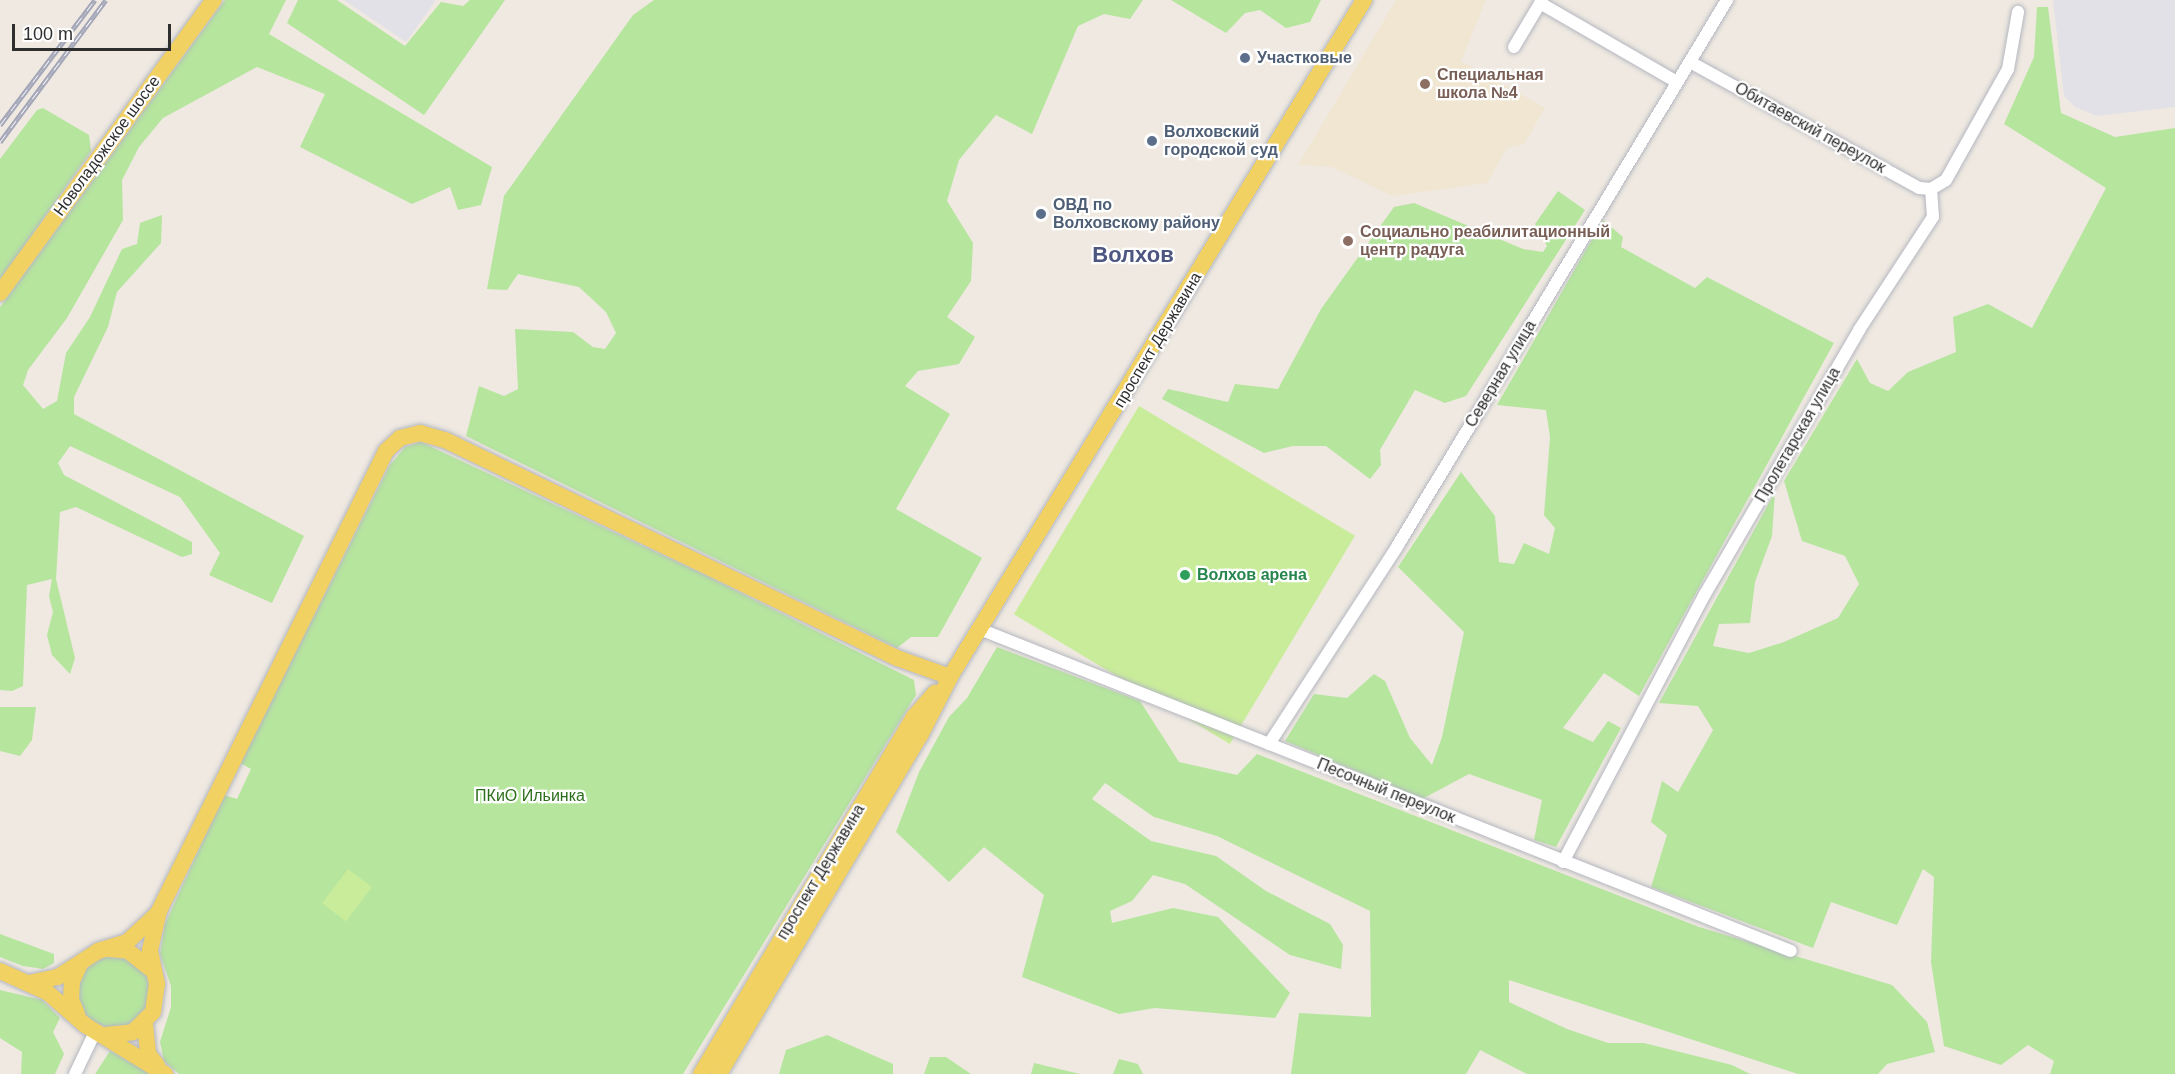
<!DOCTYPE html>
<meta charset="utf-8">
<style>
body{margin:0}
#map{position:relative;width:2175px;height:1074px;overflow:hidden;background:#efe9e1;font-family:Arial,sans-serif}
div>[style]{position:absolute}
.industrial>*{inset:0;background:#e3e1e8}
.education>*{inset:0;background:#f0e6d1}
.green>*{inset:0;background:#b6e59e}
.round{border-radius:50%}
.pitch>*{inset:0;background:#c9ec9a;transform-origin:0 0}
.roads{filter:drop-shadow(0 0 2px #b4b7c1) drop-shadow(0 0 2px #b4b7c1)}
.minor>*{height:12px;margin:-6px;padding:0 6px;transform-origin:6px;border-radius:6px;background:#fff}
.major>*{height:16px;margin:-8px;padding:0 8px;transform-origin:8px;border-radius:8px;background:#f2d163}
.rail>*{height:5px;margin-top:-2.5px;transform-origin:0;background:repeating-linear-gradient(90deg,#fff 0 9px,#a3a6b8 0 18px);box-sizing:border-box;border-block:2px solid #a3a6b8}
.dots>*{width:16px;height:16px;translate:-50% -50%;box-sizing:border-box;border:3px solid #fff;border-radius:50%}
span{translate:-50% -50%;white-space:nowrap;text-align:center;line-height:1.15;-webkit-text-stroke:4.5px #fff;paint-order:stroke}
.service-label{font-size:16px;color:#4e5e75;font-weight:700}
.left{translate:0 -50%;text-align:left}
.education-label{font-size:16px;color:#785e54;font-weight:700}
.street-label{font-size:16px;color:#2e2e2e}
.leisure-label{font-size:16px;color:#27864d;font-weight:700}
.park-label{font-size:16px;color:#2c6e1b}
.district-label{font-size:22px;color:#4d5680;font-weight:700}
.scale{position:absolute;left:12px;top:24px;width:159px;height:27px;box-sizing:border-box;border:3px solid #2e2e2e;border-top:0;padding-left:8px;font-size:18px;line-height:21px;white-space:nowrap;color:#2e2e2e;-webkit-text-stroke:4px #fff;paint-order:stroke}
</style>
<div id="map">
<div class="industrial">
<div style="clip-path:polygon(344px 0,436px 0,406px 42px)"></div>
<div style="clip-path:polygon(2053px 0,2175px 0,2175px 107px,2097px 116px,2075px 107px,2064px 96px)"></div>
</div>
<div class="education">
<div style="clip-path:polygon(1396px 0,1486px 0,1461px 61px,1545px 108px,1524px 144px,1507px 148px,1487px 183px,1392px 196px,1332px 167px,1298px 165px)"></div>
</div>
<div class="green">
<div style="clip-path:polygon(225px 0,286px 0,269px 34px,492px 167px,481px 205px,458px 210px,450px 187px,412px 204px,300px 147px,325px 94px,257px 67px,163px 118px,139px 147px,122px 180px,123px 220px,67px 318px,28px 370px,23px 385px,43px 409px,57px 401px,66px 353px,90px 317px,122px 249px,137px 244px,140px 223px,162px 215px,161px 243px,117px 292px,108px 327px,74px 397px,74px 414px,304px 536px,272px 603px,209px 575px,220px 553px,180px 497px,70px 446px,58px 463px,64px 475px,192px 542px,192px 554px,182px 557px,76px 507px,60px 512px,56px 579px,75px 658px,70px 674px,52px 655px,47px 635px,53px 612px,49px 596px,52px 579px,27px 585px,23px 686px,12px 691px,0 690px,0 307px)"></div>
<div style="clip-path:polygon(298px 0,337px 0,405px 46px,441px 2px,463px 6px,470px 0,505px 0,424px 115px,287px 23px)"></div>
<div style="clip-path:polygon(654px 0,1143px 0,1130px 19px,1104px 14px,1078px 26px,1032px 134px,996px 115px,959px 160px,947px 201px,973px 243px,971px 281px,947px 317px,975px 337px,959px 364px,918px 371px,905px 386px,950px 414px,896px 509px,982px 558px,938px 637px,911px 637px,897px 648px,466px 436px,479px 386px,504px 396px,518px 389px,515px 329px,573px 332px,593px 347px,605px 349px,616px 333px,606px 312px,579px 287px,518px 274px,507px 290px,487px 289px,504px 196px,633px 15px)"></div>
<div style="clip-path:polygon(1171px 0,1321px 0,1310px 22px,1286px 28px,1260px 10px,1245px 13px,1226px 33px)"></div>
<div style="clip-path:polygon(2037px 7px,2048px 7px,2061px 113px,2115px 137px,2175px 128px,2175px 1074px,2050px 1074px,2054px 1061px,2028px 1045px,2001px 1065px,1944px 1046px,1931px 962px,1934px 877px,1923px 869px,1897px 925px,1831px 902px,1813px 948px,1651px 887px,1667px 835px,1651px 822px,1662px 781px,1678px 792px,1713px 730px,1698px 706px,1659px 703px,1775px 492px,1772px 536px,1755px 582px,1750px 623px,1719px 624px,1713px 646px,1749px 653px,1784px 642px,1838px 618px,1859px 584px,1845px 556px,1802px 541px,1784px 481px,1857px 359px,1870px 383px,1888px 391px,1908px 372px,1956px 352px,1953px 317px,1988px 304px,2032px 328px,2106px 188px,2004px 124px,2034px 57px)"></div>
<div style="clip-path:polygon(43px 108px,89px 135px,91px 151px,0 280px,0 159px,37px 110px)"></div>
<div style="clip-path:polygon(1558px 191px,1585px 210px,1466px 396px,1445px 403px,1415px 390px,1380px 450px,1381px 465px,1370px 479px,1326px 446px,1293px 446px,1264px 453px,1162px 399px,1168px 389px,1228px 402px,1235px 384px,1278px 389px,1321px 309px,1394px 207px,1414px 203px,1523px 249px,1543px 252px,1547px 246px,1535px 224px)"></div>
<div style="clip-path:polygon(1603px 220px,1623px 237px,1621px 247px,1695px 288px,1707px 277px,1834px 343px,1639px 696px,1604px 673px,1563px 728px,1593px 742px,1608px 721px,1621px 728px,1556px 847px,1534px 840px,1542px 800px,1469px 774px,1422px 799px,1285px 741px,1314px 694px,1347px 698px,1374px 674px,1385px 681px,1410px 738px,1432px 765px,1442px 737px,1464px 632px,1398px 567px,1461px 472px,1495px 516px,1499px 562px,1514px 564px,1524px 543px,1549px 554px,1555px 528px,1544px 515px,1550px 437px,1546px 410px,1497px 405px)"></div>
<div style="clip-path:polygon(421px 442px,707px 576px,914px 680px,916px 695px,683px 1074px,179px 1074px,164px 1061px,160px 1042px,171px 1007px,171px 986px,160px 954px,165px 924px,224px 795px,237px 799px,251px 769px,240px 763px,390px 465px,405px 447px)"></div>
<div style="clip-path:polygon(997px 647px,1140px 701px,1179px 762px,1237px 775px,1257px 754px,1699px 927px,1892px 985px,1927px 1022px,1935px 1052px,1887px 1064px,1878px 1074px,1798px 1074px,1509px 980px,1509px 1002px,1567px 1029px,1608px 1043px,1644px 1043px,1732px 1065px,1750px 1074px,1527px 1074px,1480px 1050px,1466px 1074px,1291px 1074px,1299px 1013px,1371px 1017px,1370px 911px,1217px 836px,1154px 817px,1105px 783px,1092px 799px,1151px 841px,1216px 856px,1266px 891px,1330px 924px,1343px 945px,1341px 969px,1290px 955px,1185px 884px,1153px 875px,1132px 901px,1110px 911px,1112px 923px,1173px 908px,1218px 917px,1290px 993px,1275px 1018px,1155px 1008px,1119px 1014px,1022px 977px,1044px 895px,984px 847px,949px 882px,896px 832px,919px 772px,949px 717px,967px 698px)"></div>
<div style="clip-path:polygon(0 707px,36px 707px,32px 740px,20px 756px,0 751px)"></div>
<div style="clip-path:polygon(0 934px,54px 954px,54px 963px,43px 969px,23px 966px,0 957px)"></div>
<div class="round" style="left:78px;top:956px;width:72px;height:72px"></div>
<div style="clip-path:polygon(0 990px,42px 1000px,60px 1018px,53px 1032px,64px 1054px,55px 1074px,21px 1074px,22px 1052px,0 1038px)"></div>
<div style="clip-path:polygon(827px 1035px,893px 1064px,893px 1074px,779px 1074px,786px 1050px)"></div>
<div style="clip-path:polygon(110px 1051px,130px 1062px,153px 1074px,95px 1074px)"></div>
<div style="clip-path:polygon(930px 1057px,946px 1057px,971px 1074px,924px 1074px)"></div>
<div style="clip-path:polygon(1119px 1059px,1138px 1064px,1143px 1074px,1113px 1074px)"></div>
<div style="clip-path:polygon(1034px 1063px,1080px 1074px,1031px 1074px)"></div>
</div>
<div class="pitch">
<div style="left:1139px;top:406px;width:252px;height:243px;rotate:31deg"></div>
<div style="left:348px;top:869px;width:30px;height:43px;rotate:37deg"></div>
</div>
<div class="roads">
<div class="minor">
<div style="left:1540px;top:3px;width:158px;rotate:30deg"></div>
<div style="left:1514px;top:47px;width:55px;rotate:-59.2deg"></div>
<div style="left:1690px;top:62px;width:261px;rotate:28.8deg"></div>
<div style="left:1919px;top:188px;width:12px;rotate:5deg"></div>
<div style="left:982px;top:630px;width:870px;rotate:21.64deg"></div>
<div style="left:1269px;top:744px;width:237px;rotate:-57deg"></div>
<div style="left:1398px;top:545px;width:637px;rotate:-58.88deg"></div>
<div style="left:1563px;top:862px;width:303px;rotate:-62.1deg"></div>
<div style="left:1705px;top:594px;width:306px;rotate:-59.7deg"></div>
<div style="left:1859px;top:330px;width:135px;rotate:-56.8deg"></div>
<div style="left:1933px;top:217px;width:28px;rotate:-94deg"></div>
<div style="left:1931px;top:189px;width:17px;rotate:-31deg"></div>
<div style="left:1946px;top:180px;width:127px;rotate:-60.8deg"></div>
<div style="left:2008px;top:69px;width:58px;rotate:-80deg"></div>
<div style="left:75px;top:1074px;width:47px;rotate:-64.5deg"></div>
</div>
<div class="major">
<div style="left:0;top:293px;width:363px;rotate:-53.9deg"></div>
<div style="left:110px;top:949px;width:18px;rotate:6deg"></div>
<div style="left:128px;top:951px;width:31px;rotate:38deg"></div>
<div style="left:0;top:971px;width:51px;rotate:24.1deg"></div>
<div style="left:47px;top:992px;width:50px;rotate:41deg"></div>
<div style="left:85px;top:1025px;width:94px;rotate:31.5deg"></div>
<div style="left:29px;top:983px;width:30px;rotate:-12deg"></div>
<div style="left:58px;top:977px;width:48px;rotate:-33deg"></div>
<div style="left:98px;top:951px;width:30px;rotate:-17deg"></div>
<div style="left:127px;top:942px;width:41px;rotate:-43deg"></div>
<div style="left:77px;top:1014px;width:15px;rotate:-113deg"></div>
<div style="left:71px;top:1000px;width:19px;rotate:-87deg"></div>
<div style="left:72px;top:981px;width:19px;rotate:-65deg"></div>
<div style="left:145px;top:1024px;width:30px;rotate:84deg"></div>
<div style="left:148px;top:1054px;width:14px;rotate:51deg"></div>
<div style="left:106px;top:1035px;width:27px;rotate:-6deg"></div>
<div style="left:133px;top:1032px;width:28px;rotate:-45deg"></div>
<div style="left:153px;top:1012px;width:28px;rotate:-82deg"></div>
<div style="left:157px;top:984px;width:35px;rotate:-102deg"></div>
<div style="left:150px;top:950px;width:40px;rotate:-77deg"></div>
<div style="left:159px;top:911px;width:513px;rotate:-63.73deg"></div>
<div style="left:386px;top:451px;width:19px;rotate:-43deg"></div>
<div style="left:400px;top:438px;width:21px;rotate:-14deg"></div>
<div style="left:420px;top:433px;width:26px;rotate:16deg"></div>
<div style="left:445px;top:440px;width:502px;rotate:25.75deg"></div>
<div style="left:897px;top:658px;width:56px;rotate:19.7deg"></div>
<div style="left:701px;top:1074px;width:416px;rotate:-59.2deg"></div>
<div style="left:914px;top:717px;width:32px;rotate:-49deg"></div>
<div style="left:719px;top:1074px;width:395px;rotate:-59.3deg"></div>
<div style="left:921px;top:734px;width:64px;rotate:-63deg"></div>
<div style="left:950px;top:677px;width:794px;rotate:-58.55deg"></div>
</div>
</div>
<div class="rail">
<div style="left:0;top:125px;width:157px;rotate:-52.8deg"></div>
<div style="left:0;top:142px;width:177px;rotate:-53.3deg"></div>
</div>
<div class="dots">
<div style="left:1245px;top:58px;background:#5c6f8a"></div>
<div style="left:1425px;top:84px;background:#8d6e63"></div>
<div style="left:1152px;top:141px;background:#5c6f8a"></div>
<div style="left:1041px;top:214px;background:#5c6f8a"></div>
<div style="left:1348px;top:241px;background:#8d6e63"></div>
<div style="left:1185px;top:575px;background:#2e9e5b"></div>
</div>
<div class="service-label">
<span class="left" style="left:1257px;top:58px">Участковые</span>
<span class="left" style="left:1164px;top:141px">Волховский<br>городской суд</span>
<span class="left" style="left:1053px;top:214px">ОВД по<br>Волховскому району</span>
</div>
<div class="education-label">
<span class="left" style="left:1437px;top:84px">Специальная<br>школа №4</span>
<span class="left" style="left:1360px;top:241px">Социально реабилитационный<br>центр радуга</span>
</div>
<div class="street-label">
<span style="left:1810px;top:128px;rotate:29deg">Обитаевский переулок</span>
<span style="left:107px;top:146px;rotate:-54deg">Новоладожское шоссе</span>
<span style="left:1158px;top:340px;rotate:-59deg">проспект Державина</span>
<span style="left:1501px;top:374px;rotate:-59deg">Северная улица</span>
<span style="left:1798px;top:435px;rotate:-60deg">Пролетарская улица</span>
<span style="left:1386px;top:791px;rotate:22deg">Песочный переулок</span>
<span style="left:821px;top:872px;rotate:-59deg">проспект Державина</span>
</div>
<div class="leisure-label">
<span class="left" style="left:1197px;top:575px">Волхов арена</span>
</div>
<div class="park-label">
<span style="left:530px;top:796px">ПКиО Ильинка</span>
</div>
<div class="district-label">
<span style="left:1133px;top:255px">Волхов</span>
</div>
<div class="scale">100 m</div>
</div>
